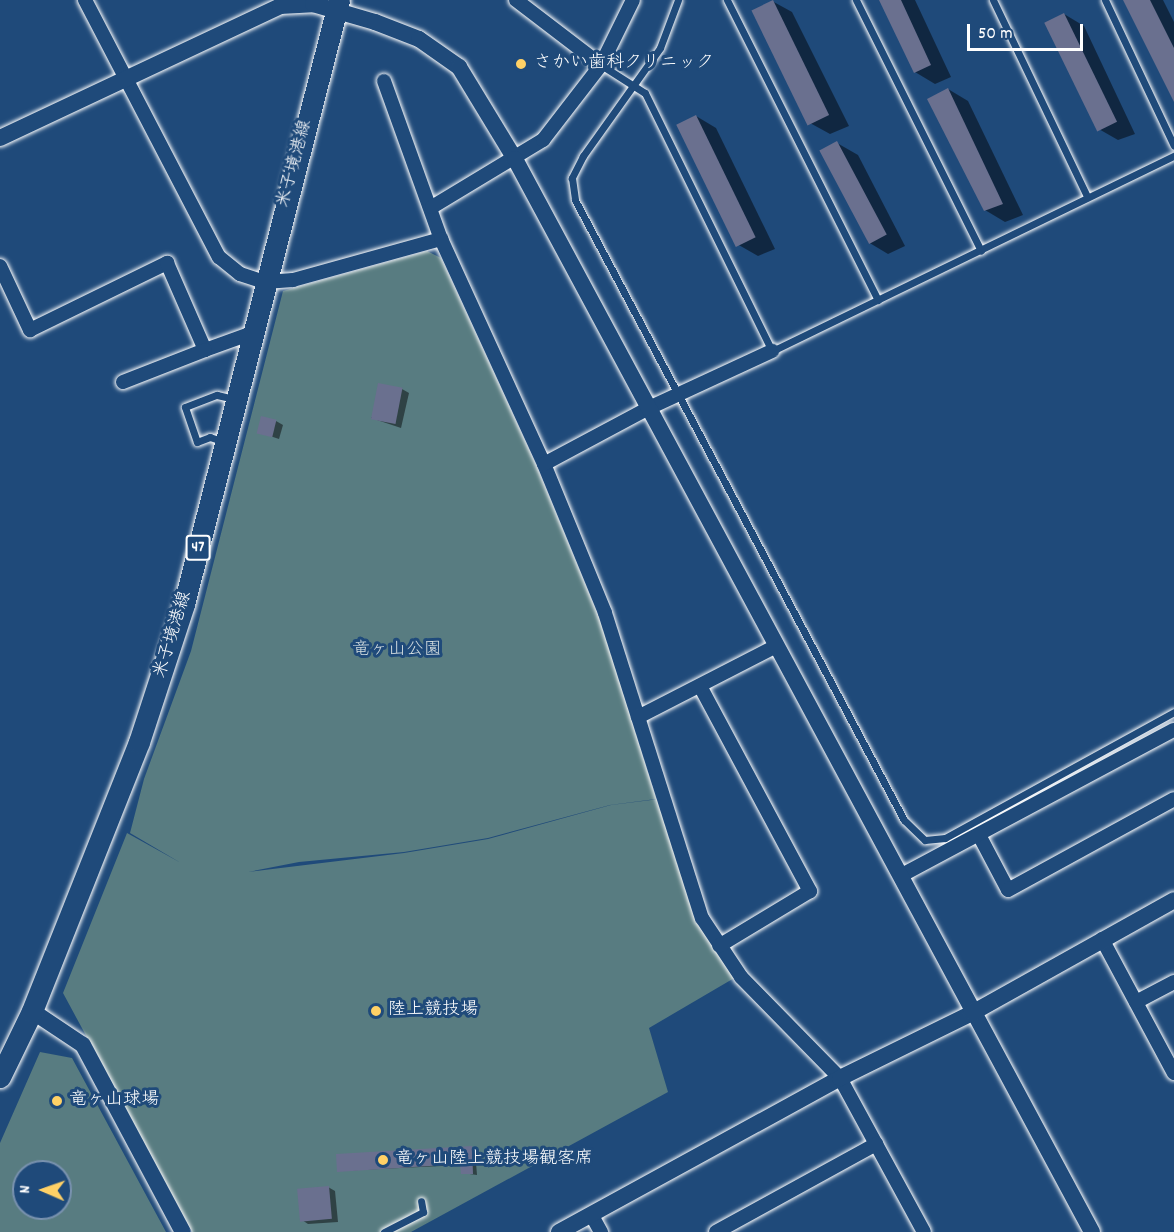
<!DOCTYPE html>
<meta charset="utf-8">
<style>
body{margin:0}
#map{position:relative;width:1174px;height:1232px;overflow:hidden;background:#1f4a7a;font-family:Dekko,"Klee One",sans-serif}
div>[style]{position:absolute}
.green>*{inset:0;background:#587c81}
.shadow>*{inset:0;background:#0007}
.building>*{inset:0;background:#6a708f;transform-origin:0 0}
.roads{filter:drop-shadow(0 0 2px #fff) drop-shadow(0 0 2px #fff)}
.service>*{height:7px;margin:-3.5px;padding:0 3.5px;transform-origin:3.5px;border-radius:3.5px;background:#1f4a7a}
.minor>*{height:14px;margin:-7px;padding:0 7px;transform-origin:7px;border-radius:7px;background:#1f4a7a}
.tertiary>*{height:16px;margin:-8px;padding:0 8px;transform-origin:8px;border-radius:8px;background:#1f4a7a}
.primary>*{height:21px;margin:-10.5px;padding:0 10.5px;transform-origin:10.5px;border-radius:10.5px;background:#1f4a7a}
.dots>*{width:16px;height:16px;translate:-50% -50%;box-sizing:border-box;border:3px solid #1f4a7a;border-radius:50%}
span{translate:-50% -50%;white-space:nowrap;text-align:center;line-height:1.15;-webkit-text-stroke:6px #1f4a7a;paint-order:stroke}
.shield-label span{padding:2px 4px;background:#1f4a7a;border:2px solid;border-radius:4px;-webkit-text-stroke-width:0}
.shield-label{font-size:16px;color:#fff;font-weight:700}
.poi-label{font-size:18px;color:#fff}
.left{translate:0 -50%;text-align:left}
.street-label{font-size:18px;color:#fff}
.park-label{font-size:18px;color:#d5dee0}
.north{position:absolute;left:12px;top:1160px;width:60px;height:60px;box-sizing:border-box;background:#1f4a7a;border:2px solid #7992af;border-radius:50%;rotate:272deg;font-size:16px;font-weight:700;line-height:24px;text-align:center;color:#fff}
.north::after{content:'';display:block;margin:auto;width:21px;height:27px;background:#ffd166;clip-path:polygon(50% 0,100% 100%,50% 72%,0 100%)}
.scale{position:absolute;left:967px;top:24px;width:116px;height:27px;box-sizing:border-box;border:3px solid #fff;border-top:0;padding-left:8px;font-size:18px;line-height:21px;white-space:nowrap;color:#fff;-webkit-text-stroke:4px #1f4a7a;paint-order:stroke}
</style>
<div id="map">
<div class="green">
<div style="clip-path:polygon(427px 251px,441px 258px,536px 465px,604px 630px,656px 799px,610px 805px,488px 838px,404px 852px,299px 862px,248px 872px,404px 853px,488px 839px,611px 805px,659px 799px,698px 919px,736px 977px,649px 1028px,668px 1092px,411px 1232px,192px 1232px,63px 993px,127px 833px,181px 863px,130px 833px,144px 779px,191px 651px,283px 291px)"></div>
<div style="clip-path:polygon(evenodd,40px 1052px,72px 1058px,166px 1232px,0 1232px,0 1143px,40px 1052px,24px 1172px,60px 1172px,60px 1208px,24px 1208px,24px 1172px)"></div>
</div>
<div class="shadow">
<div style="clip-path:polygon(880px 0,915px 0,951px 77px,935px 84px,915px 72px)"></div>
<div style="clip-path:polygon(1124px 0,1163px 0,1174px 22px,1174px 99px)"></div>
<div style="clip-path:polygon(772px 1px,792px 12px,849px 126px,830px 134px,810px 123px)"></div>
<div style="clip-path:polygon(1064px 14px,1084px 26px,1135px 134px,1118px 140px,1097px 128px)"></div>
<div style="clip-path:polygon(948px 89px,968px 101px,1023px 215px,1005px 222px,985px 210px)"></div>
<div style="clip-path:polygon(696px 116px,716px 128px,775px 249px,758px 256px,737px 244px)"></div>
<div style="clip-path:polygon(837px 143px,858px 155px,905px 246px,888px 254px,868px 242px)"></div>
<div style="clip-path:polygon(402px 389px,409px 393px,401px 428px,371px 418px)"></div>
<div style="clip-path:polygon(276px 421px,283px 425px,279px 439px,258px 432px)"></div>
<div style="clip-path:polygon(471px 1148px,475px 1150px,477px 1175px,462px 1173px,462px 1165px,338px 1171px)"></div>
<div style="clip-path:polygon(328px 1187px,335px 1191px,338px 1222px,308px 1224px,302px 1220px)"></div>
</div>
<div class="building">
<div style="left:773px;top:0;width:128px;height:24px;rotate:64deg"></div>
<div style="clip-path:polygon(879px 0,901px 0,931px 65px,914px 73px)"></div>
<div style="clip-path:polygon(1123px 0,1150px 0,1174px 48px,1174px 102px)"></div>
<div style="left:1064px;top:13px;width:121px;height:22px;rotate:64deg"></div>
<div style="clip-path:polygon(948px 88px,1003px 204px,984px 211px,927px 99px)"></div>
<div style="left:696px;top:115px;width:136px;height:22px;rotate:64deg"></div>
<div style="left:837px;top:141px;width:106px;height:20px;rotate:62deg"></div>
<div style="left:378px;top:383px;width:25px;height:37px;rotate:11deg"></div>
<div style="left:261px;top:416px;width:16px;height:18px;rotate:14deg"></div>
<div style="clip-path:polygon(472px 1146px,473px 1174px,461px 1174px,460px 1164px,337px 1172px,336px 1154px)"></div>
<div style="left:329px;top:1186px;width:33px;height:32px;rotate:85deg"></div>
</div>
<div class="roads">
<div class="service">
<div style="left:678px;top:0;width:51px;rotate:110.6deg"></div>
<div style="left:660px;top:48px;width:133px;rotate:125.5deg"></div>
<div style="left:583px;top:156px;width:25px;rotate:117deg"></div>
<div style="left:572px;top:178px;width:22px;rotate:82deg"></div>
<div style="left:575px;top:200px;width:702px;rotate:62.05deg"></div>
<div style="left:904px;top:820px;width:29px;rotate:44deg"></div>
<div style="left:925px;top:840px;width:20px;rotate:-6deg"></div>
<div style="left:945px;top:838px;width:261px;rotate:-28.8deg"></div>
<div style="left:727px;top:0;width:336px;rotate:63.3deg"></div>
<div style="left:856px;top:0;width:280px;rotate:63.5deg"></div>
<div style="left:993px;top:0;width:217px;rotate:64.4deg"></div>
<div style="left:1105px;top:0;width:161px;rotate:64.7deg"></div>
<div style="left:601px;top:65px;width:52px;rotate:32.5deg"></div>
<div style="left:645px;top:93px;width:288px;rotate:63.8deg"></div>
<div style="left:772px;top:351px;width:447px;rotate:-25.9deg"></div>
<div style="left:222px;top:441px;width:13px;rotate:-162deg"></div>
<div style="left:210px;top:437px;width:14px;rotate:159deg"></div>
<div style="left:197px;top:442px;width:37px;rotate:-109deg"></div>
<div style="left:185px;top:407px;width:34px;rotate:-21deg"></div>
<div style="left:217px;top:395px;width:17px;rotate:13deg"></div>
<div style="left:384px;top:1232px;width:44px;rotate:-27.1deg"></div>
<div style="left:423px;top:1212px;width:11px;rotate:-100deg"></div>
</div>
<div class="minor">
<div style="left:85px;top:0;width:290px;rotate:62.5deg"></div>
<div style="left:219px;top:257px;width:27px;rotate:39deg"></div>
<div style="left:240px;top:274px;width:26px;rotate:18deg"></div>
<div style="left:265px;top:282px;width:28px;rotate:-4deg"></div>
<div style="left:293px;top:280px;width:154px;rotate:-15.5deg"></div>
<div style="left:516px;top:0;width:107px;rotate:37.4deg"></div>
<div style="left:384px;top:81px;width:168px;rotate:70.2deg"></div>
<div style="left:441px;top:239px;width:247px;rotate:65.4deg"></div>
<div style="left:544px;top:464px;width:161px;rotate:67.7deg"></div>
<div style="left:605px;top:613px;width:320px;rotate:72.4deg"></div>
<div style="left:702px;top:918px;width:71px;rotate:56.5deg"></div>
<div style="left:741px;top:977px;width:141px;rotate:45.6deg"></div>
<div style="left:840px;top:1078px;width:175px;rotate:61.4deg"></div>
<div style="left:432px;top:207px;width:130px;rotate:-31.1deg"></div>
<div style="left:543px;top:140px;width:95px;rotate:-52.3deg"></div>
<div style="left:601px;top:65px;width:72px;rotate:-63.8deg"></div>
<div style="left:0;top:266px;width:71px;rotate:64.9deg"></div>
<div style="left:30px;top:330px;width:153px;rotate:-26.1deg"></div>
<div style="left:167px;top:263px;width:95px;rotate:66.4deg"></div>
<div style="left:205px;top:350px;width:50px;rotate:-19.9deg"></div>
<div style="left:123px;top:382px;width:88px;rotate:-21.3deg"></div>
<div style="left:544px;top:464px;width:119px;rotate:-28.1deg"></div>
<div style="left:649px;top:408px;width:136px;rotate:-24.9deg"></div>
<div style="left:700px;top:686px;width:233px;rotate:61.8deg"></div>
<div style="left:810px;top:891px;width:106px;rotate:148.9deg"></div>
<div style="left:638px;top:717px;width:155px;rotate:-27.2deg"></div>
<div style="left:979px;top:835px;width:62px;rotate:62.2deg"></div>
<div style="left:1008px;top:890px;width:189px;rotate:-28.7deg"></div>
<div style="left:902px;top:875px;width:308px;rotate:-28.1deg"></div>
<div style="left:1102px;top:939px;width:152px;rotate:61.8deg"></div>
<div style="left:1136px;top:1002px;width:43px;rotate:-27.8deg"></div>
<div style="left:591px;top:1214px;width:21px;rotate:61deg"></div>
<div style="left:716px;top:1232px;width:183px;rotate:-28.8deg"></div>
</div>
<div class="tertiary">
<div style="left:0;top:138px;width:310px;rotate:-25.2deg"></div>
<div style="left:280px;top:6px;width:33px;rotate:-3deg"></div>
<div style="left:313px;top:4px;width:65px;rotate:16.2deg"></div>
<div style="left:375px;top:22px;width:47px;rotate:21.1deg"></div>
<div style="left:419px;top:39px;width:49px;rotate:35deg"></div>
<div style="left:459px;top:67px;width:108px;rotate:58.7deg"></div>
<div style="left:515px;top:159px;width:1218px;rotate:61.73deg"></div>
<div style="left:32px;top:1011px;width:61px;rotate:33.7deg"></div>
<div style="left:83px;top:1045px;width:212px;rotate:61.9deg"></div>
<div style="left:559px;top:1232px;width:320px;rotate:-28.7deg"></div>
<div style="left:840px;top:1078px;width:147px;rotate:-26.2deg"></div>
<div style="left:972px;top:1013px;width:231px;rotate:-29.2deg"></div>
</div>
<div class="primary">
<div style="left:0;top:1077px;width:73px;rotate:-64.1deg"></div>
<div style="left:32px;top:1011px;width:289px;rotate:-68.3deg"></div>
<div style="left:139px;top:742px;width:145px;rotate:-71.9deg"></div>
<div style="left:184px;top:604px;width:624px;rotate:-75.61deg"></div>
</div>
</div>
<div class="dots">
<div style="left:521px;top:64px;background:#ffd166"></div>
<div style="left:376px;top:1011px;background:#ffd166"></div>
<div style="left:57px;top:1101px;background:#ffd166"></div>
<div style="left:383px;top:1160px;background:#ffd166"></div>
</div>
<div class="shield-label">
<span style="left:198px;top:548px">47</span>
</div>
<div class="poi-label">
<span class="left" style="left:534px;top:64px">さかい歯科クリニック</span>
<span class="left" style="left:388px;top:1011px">陸上競技場</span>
<span class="left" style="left:69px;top:1101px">竜ヶ山球場</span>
<span class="left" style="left:395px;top:1160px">竜ヶ山陸上競技場観客席</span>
</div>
<div class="street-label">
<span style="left:296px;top:164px;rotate:-75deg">米子境港線</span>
<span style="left:174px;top:635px;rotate:-73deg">米子境港線</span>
</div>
<div class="park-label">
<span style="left:397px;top:651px">竜ヶ山公園</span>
</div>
<div class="north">N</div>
<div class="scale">50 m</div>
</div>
